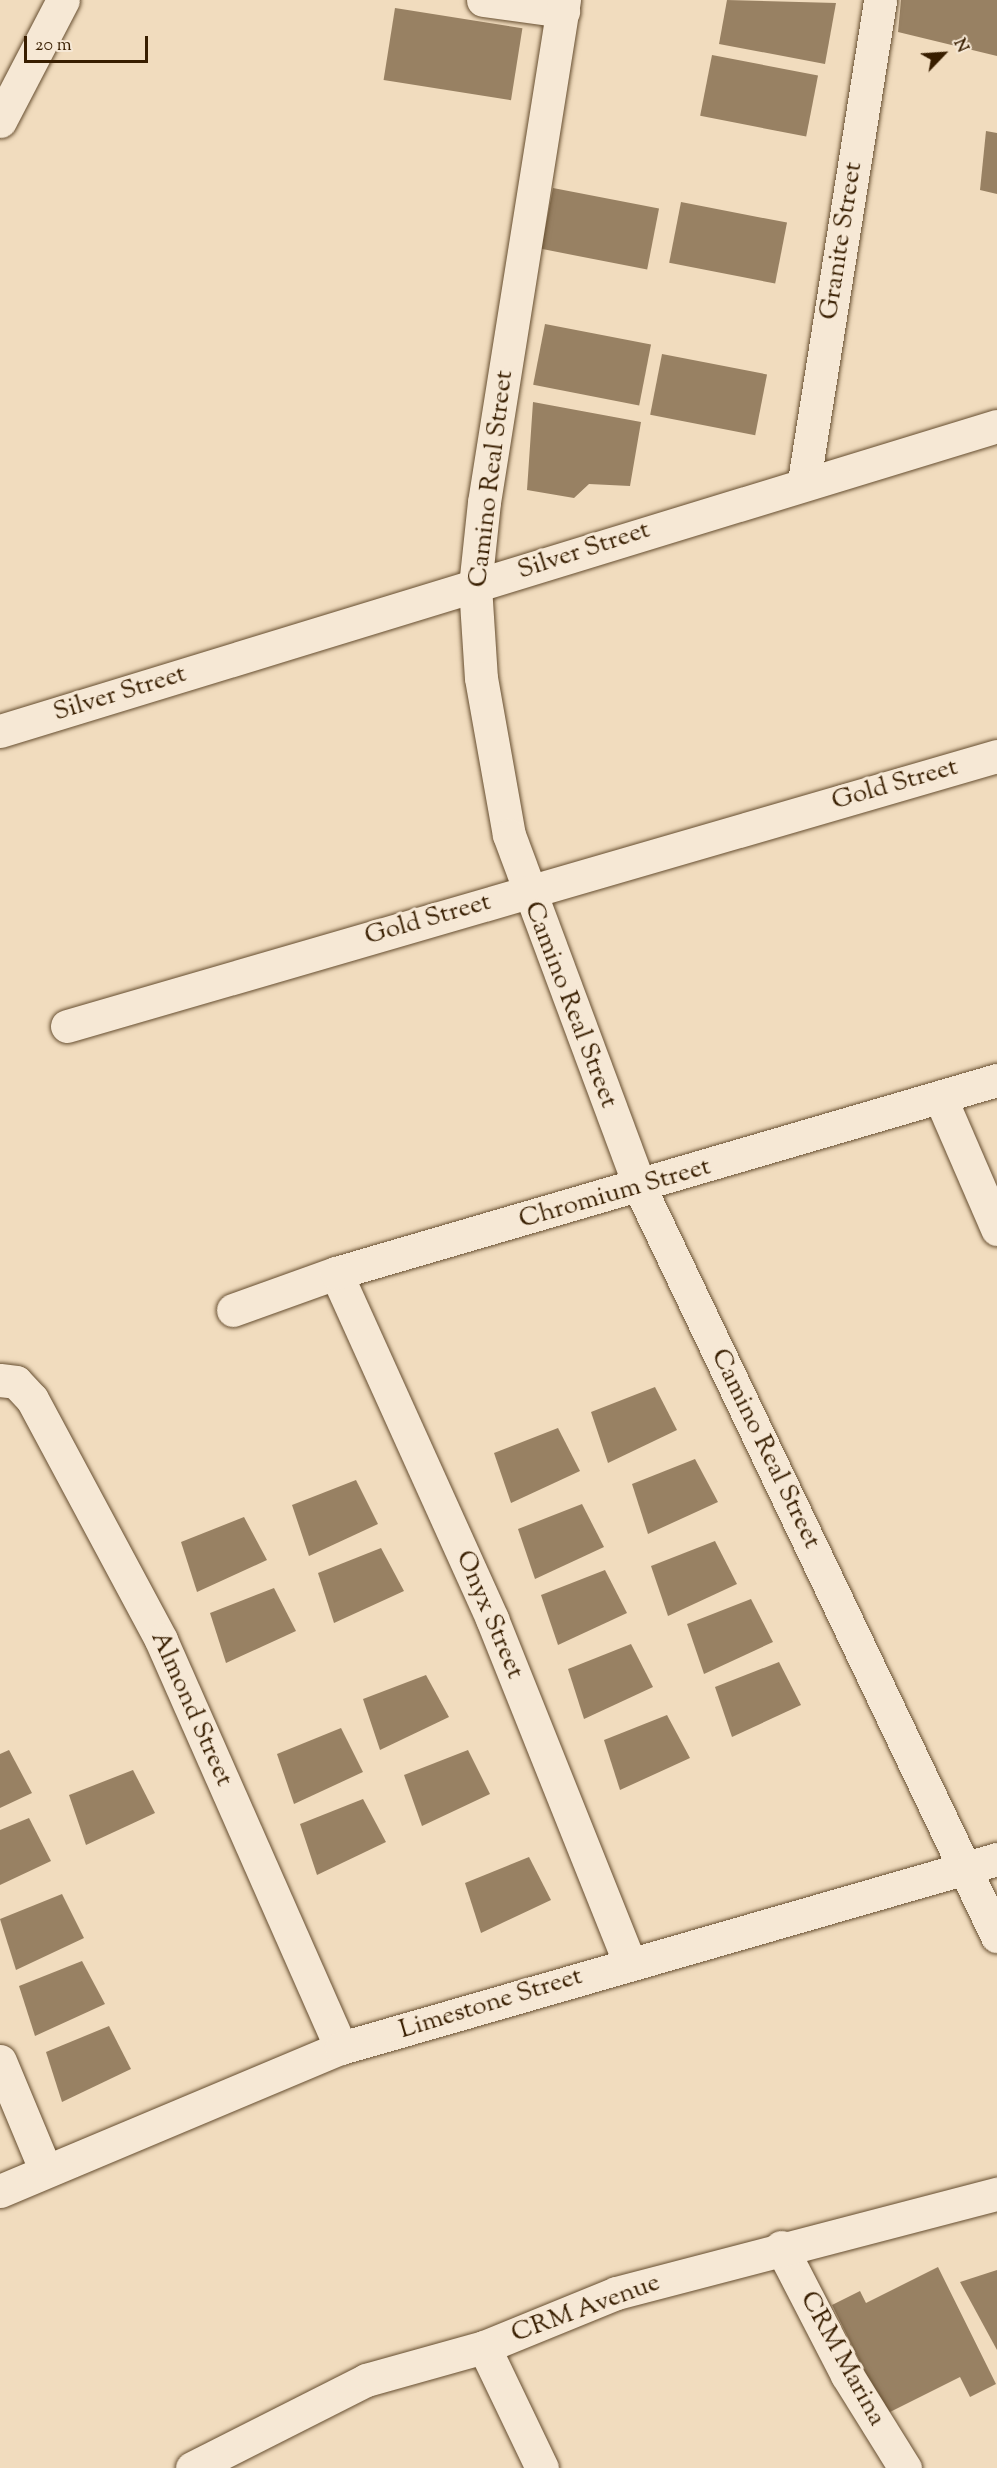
<!DOCTYPE html>
<style>
body{margin:0}
#map{position:relative;width:997px;height:2468px;overflow:hidden;background:#f1dcbe;font-family:"Sorts Mill Goudy",serif}
div>[style]{position:absolute}
.building>*{inset:0;background:#988163;transform-origin:0 0}
.roads{filter:drop-shadow(0 0 2px #664e30) drop-shadow(0 0 2px #664e30)}
.minor>*{height:33px;margin:-16.5px;padding:0 16.5px;transform-origin:16.5px;border-radius:16.5px;background:#f6e8d5}
span{translate:-50% -50%;white-space:nowrap;text-align:center;line-height:1.15;-webkit-text-stroke:6px #f6e8d5;paint-order:stroke}
.street-label{font-size:26px;color:#381e00}
.north{position:absolute;left:913px;top:24px;width:60px;height:60px;-webkit-text-stroke:4px #f6e8d5;paint-order:stroke;rotate:65deg;font-size:16px;font-weight:700;line-height:24px;text-align:center;color:#381e00}
.north::after{content:'';display:block;margin:auto;width:21px;height:27px;background:#381e00;clip-path:polygon(50% 0,100% 100%,50% 72%,0 100%)}
.scale{position:absolute;left:24px;top:36px;width:124px;height:27px;box-sizing:border-box;border:3px solid #381e00;border-top:0;padding-left:8px;font-size:18px;line-height:21px;white-space:nowrap;color:#381e00;-webkit-text-stroke:4px #f6e8d5;paint-order:stroke}
</style>
<div id="map">
<div class="building">
<div style="clip-path:polygon(727px 0,836px 3px,825px 64px,719px 44px)"></div>
<div style="clip-path:polygon(901px 0,997px 0,997px 56px,898px 32px)"></div>
<div style="left:395px;top:8px;width:129px;height:73px;rotate:9deg"></div>
<div style="left:712px;top:55px;width:108px;height:62px;rotate:11deg"></div>
<div style="clip-path:polygon(986px 131px,997px 133px,997px 194px,980px 190px)"></div>
<div style="left:553px;top:188px;width:108px;height:62px;rotate:11deg"></div>
<div style="left:681px;top:202px;width:108px;height:62px;rotate:11deg"></div>
<div style="left:545px;top:324px;width:108px;height:62px;rotate:11deg"></div>
<div style="left:662px;top:354px;width:107px;height:62px;rotate:11deg"></div>
<div style="clip-path:polygon(533px 402px,641px 422px,630px 486px,589px 484px,574px 498px,527px 490px)"></div>
<div style="clip-path:polygon(655px 1387px,677px 1430px,608px 1463px,591px 1412px)"></div>
<div style="clip-path:polygon(558px 1428px,580px 1471px,511px 1503px,494px 1453px)"></div>
<div style="clip-path:polygon(695px 1459px,718px 1502px,648px 1534px,632px 1484px)"></div>
<div style="clip-path:polygon(356px 1480px,378px 1524px,309px 1556px,292px 1505px)"></div>
<div style="clip-path:polygon(582px 1504px,604px 1547px,535px 1579px,518px 1529px)"></div>
<div style="clip-path:polygon(244px 1517px,267px 1560px,197px 1592px,181px 1542px)"></div>
<div style="clip-path:polygon(715px 1541px,737px 1584px,668px 1616px,651px 1566px)"></div>
<div style="clip-path:polygon(381px 1548px,404px 1591px,334px 1623px,318px 1573px)"></div>
<div style="clip-path:polygon(605px 1570px,627px 1613px,558px 1645px,541px 1595px)"></div>
<div style="clip-path:polygon(274px 1588px,296px 1631px,226px 1663px,210px 1613px)"></div>
<div style="clip-path:polygon(751px 1599px,773px 1642px,704px 1674px,687px 1624px)"></div>
<div style="clip-path:polygon(631px 1644px,653px 1687px,584px 1719px,568px 1669px)"></div>
<div style="clip-path:polygon(779px 1662px,801px 1705px,732px 1737px,715px 1687px)"></div>
<div style="clip-path:polygon(426px 1675px,449px 1717px,380px 1750px,363px 1699px)"></div>
<div style="clip-path:polygon(667px 1715px,690px 1758px,620px 1790px,604px 1740px)"></div>
<div style="clip-path:polygon(341px 1728px,363px 1772px,294px 1804px,277px 1754px)"></div>
<div style="clip-path:polygon(9px 1750px,32px 1793px,0 1808px,0 1754px)"></div>
<div style="clip-path:polygon(468px 1750px,490px 1794px,422px 1826px,404px 1775px)"></div>
<div style="clip-path:polygon(133px 1770px,155px 1813px,86px 1845px,69px 1795px)"></div>
<div style="clip-path:polygon(363px 1799px,386px 1842px,317px 1875px,300px 1824px)"></div>
<div style="clip-path:polygon(29px 1818px,51px 1861px,0 1885px,0 1830px)"></div>
<div style="clip-path:polygon(529px 1857px,551px 1900px,481px 1933px,465px 1883px)"></div>
<div style="clip-path:polygon(62px 1894px,84px 1938px,16px 1970px,0 1919px)"></div>
<div style="clip-path:polygon(82px 1961px,105px 2004px,35px 2036px,19px 1986px)"></div>
<div style="clip-path:polygon(109px 2026px,131px 2069px,62px 2102px,46px 2052px)"></div>
<div style="clip-path:polygon(938px 2267px,996px 2384px,970px 2397px,960px 2377px,886px 2414px,832px 2305px,860px 2291px,866px 2303px)"></div>
<div style="clip-path:polygon(997px 2270px,997px 2350px,960px 2282px)"></div>
</div>
<div class="roads">
<div class="minor">
<div style="left:483px;top:0;width:81px;rotate:7.8deg"></div>
<div style="left:564px;top:0;width:508px;rotate:99.05deg"></div>
<div style="left:484px;top:502px;width:84px;rotate:96.1deg"></div>
<div style="left:475px;top:586px;width:92px;rotate:86.3deg"></div>
<div style="left:481px;top:678px;width:159px;rotate:79.9deg"></div>
<div style="left:509px;top:835px;width:377px;rotate:69.6deg"></div>
<div style="left:640px;top:1188px;width:829px;rotate:64.49deg"></div>
<div style="left:0;top:121px;width:136px;rotate:-62.5deg"></div>
<div style="left:804px;top:481px;width:487px;rotate:-81deg"></div>
<div style="left:0;top:731px;width:1043px;rotate:-17.01deg"></div>
<div style="left:67px;top:1026px;width:968px;rotate:-16.19deg"></div>
<div style="left:940px;top:1097px;width:144px;rotate:66.6deg"></div>
<div style="left:336px;top:1273px;width:380px;rotate:65.7deg"></div>
<div style="left:492px;top:1619px;width:369px;rotate:68.2deg"></div>
<div style="left:233px;top:1310px;width:109px;rotate:-19.8deg"></div>
<div style="left:336px;top:1273px;width:689px;rotate:-16.28deg"></div>
<div style="left:0;top:1380px;width:16px;rotate:7deg"></div>
<div style="left:16px;top:1382px;width:23px;rotate:47deg"></div>
<div style="left:32px;top:1399px;width:273px;rotate:61.8deg"></div>
<div style="left:161px;top:1640px;width:446px;rotate:66.2deg"></div>
<div style="left:0;top:2061px;width:117px;rotate:67.4deg"></div>
<div style="left:0;top:2191px;width:370px;rotate:-22.8deg"></div>
<div style="left:341px;top:2048px;width:683px;rotate:-16.07deg"></div>
<div style="left:781px;top:2247px;width:144px;rotate:62.7deg"></div>
<div style="left:847px;top:2375px;width:110px;rotate:58.1deg"></div>
<div style="left:484px;top:2347px;width:134px;rotate:64.4deg"></div>
<div style="left:192px;top:2468px;width:195px;rotate:-26.8deg"></div>
<div style="left:366px;top:2380px;width:123px;rotate:-15.6deg"></div>
<div style="left:484px;top:2347px;width:143px;rotate:-22.2deg"></div>
<div style="left:616px;top:2293px;width:394px;rotate:-14.6deg"></div>
</div>
</div>
<div class="street-label">
<span style="left:842px;top:241px;rotate:-81deg">Granite Street</span>
<span style="left:492px;top:479px;rotate:-83deg">Camino Real Street</span>
<span style="left:584px;top:551px;rotate:-18deg">Silver Street</span>
<span style="left:120px;top:694px;rotate:-17deg">Silver Street</span>
<span style="left:895px;top:785px;rotate:-16deg">Gold Street</span>
<span style="left:428px;top:920px;rotate:-16deg">Gold Street</span>
<span style="left:570px;top:1005px;rotate:69deg">Camino Real Street</span>
<span style="left:615px;top:1194px;rotate:-16deg">Chromium Street</span>
<span style="left:765px;top:1449px;rotate:64deg">Camino Real Street</span>
<span style="left:489px;top:1615px;rotate:67deg">Onyx Street</span>
<span style="left:191px;top:1709px;rotate:66deg">Almond Street</span>
<span style="left:491px;top:2004px;rotate:-17deg">Limestone Street</span>
<span style="left:586px;top:2309px;rotate:-20deg">CRM Avenue</span>
<span style="left:842px;top:2359px;rotate:61deg">CRM Marina</span>
</div>
<div class="north">N</div>
<div class="scale">20 m</div>
</div>
